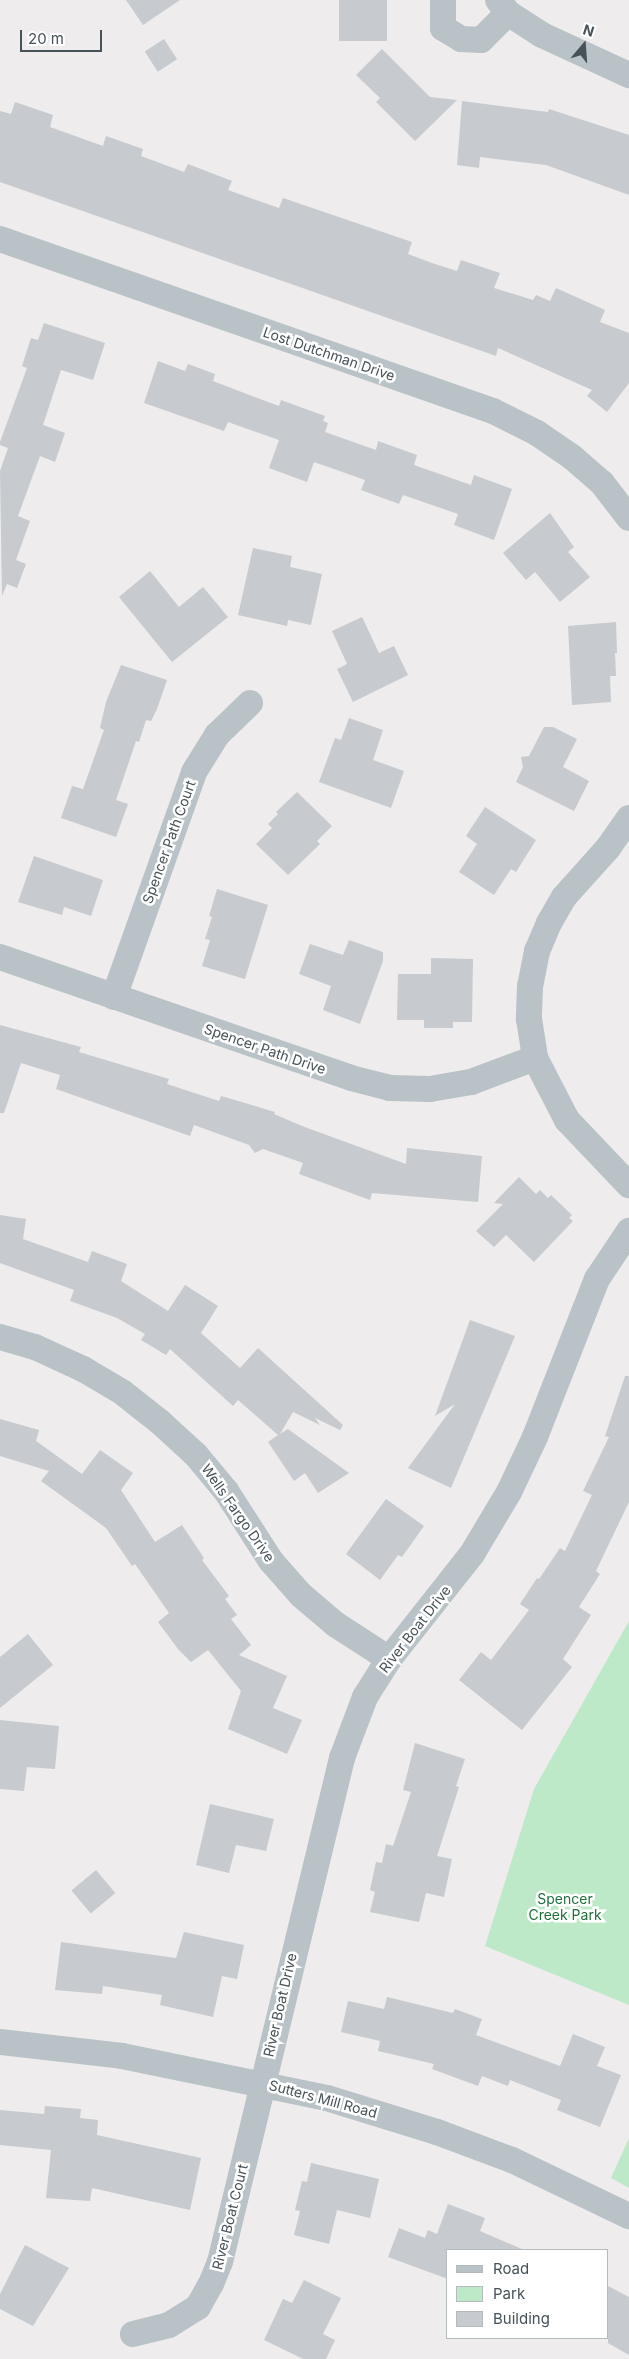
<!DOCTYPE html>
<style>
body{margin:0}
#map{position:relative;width:629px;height:2359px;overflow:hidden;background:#eeecec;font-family:Inter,sans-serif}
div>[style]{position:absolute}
.green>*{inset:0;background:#bde9c8}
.building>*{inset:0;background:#c7cace;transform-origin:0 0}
.minor>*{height:26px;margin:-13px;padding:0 13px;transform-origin:13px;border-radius:13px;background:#b8c2c7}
span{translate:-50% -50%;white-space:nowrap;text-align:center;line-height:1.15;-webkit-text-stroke:5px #fff;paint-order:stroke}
.street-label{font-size:14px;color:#465257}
.park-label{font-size:14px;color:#1f703b}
.legend{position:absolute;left:446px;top:2249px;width:162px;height:90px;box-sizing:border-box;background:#fff;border:1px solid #b5babc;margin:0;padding:6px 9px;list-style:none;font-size:15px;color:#465257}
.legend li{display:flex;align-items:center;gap:10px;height:25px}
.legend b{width:25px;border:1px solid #b5babc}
.north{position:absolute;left:559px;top:20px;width:50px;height:50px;-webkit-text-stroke:4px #fff;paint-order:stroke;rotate:18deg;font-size:14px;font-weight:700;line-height:20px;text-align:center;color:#465257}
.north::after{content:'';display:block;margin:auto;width:18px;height:22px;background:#465257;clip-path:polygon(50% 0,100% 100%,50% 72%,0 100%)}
.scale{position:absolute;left:20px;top:30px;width:82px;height:22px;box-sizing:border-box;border:2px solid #465257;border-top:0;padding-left:6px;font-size:15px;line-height:18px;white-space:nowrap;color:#465257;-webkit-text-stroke:4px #fff;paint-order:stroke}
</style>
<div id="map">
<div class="green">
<div style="clip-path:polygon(629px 1621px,629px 2005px,485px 1946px,534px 1789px)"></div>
<div style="clip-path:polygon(629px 2138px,629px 2188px,611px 2178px)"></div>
</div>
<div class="building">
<div style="clip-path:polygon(126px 0,180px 0,143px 25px)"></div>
<div style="left:339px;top:0;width:48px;height:41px"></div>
<div style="left:164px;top:39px;width:24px;height:23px;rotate:57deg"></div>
<div style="clip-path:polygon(382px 49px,430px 97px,457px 100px,415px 141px,376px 102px,380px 98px,356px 75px)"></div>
<div style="clip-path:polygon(462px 101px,548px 112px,549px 109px,629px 135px,629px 195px,546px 165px,480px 157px,479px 168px,457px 165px)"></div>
<div style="clip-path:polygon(15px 102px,53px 115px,50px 127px,103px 146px,106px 136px,143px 149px,141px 156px,184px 172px,188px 164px,232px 181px,228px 190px,279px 208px,283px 198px,412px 242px,408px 254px,432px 263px,457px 271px,461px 260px,500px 273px,494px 288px,533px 300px,536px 295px,550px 301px,556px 288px,605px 310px,600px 322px,629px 333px,629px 383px,607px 412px,587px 396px,592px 390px,498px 348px,496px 356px,0 182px,0 111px,11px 114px)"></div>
<div style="clip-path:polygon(44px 323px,105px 343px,93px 380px,61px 370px,43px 425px,65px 433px,55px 462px,40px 456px,18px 516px,30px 521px,16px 560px,26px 564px,17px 588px,7px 584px,2px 596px,0 471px,8px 448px,0 445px,0 442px,27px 368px,22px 366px,31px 338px,38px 340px)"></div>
<div style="clip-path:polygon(158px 361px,185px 371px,188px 364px,215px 374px,213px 381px,239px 391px,279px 406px,281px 400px,325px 416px,323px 421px,328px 423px,325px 432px,376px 450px,378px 441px,417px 455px,414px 465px,471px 485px,474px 475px,512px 489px,494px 540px,454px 525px,458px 514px,403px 495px,399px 504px,361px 490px,365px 480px,314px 462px,307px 482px,269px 468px,279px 440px,228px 422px,224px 431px,144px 403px)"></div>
<div style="clip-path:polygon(550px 513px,574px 547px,568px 552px,590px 577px,560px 602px,535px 572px,526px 580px,503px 553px)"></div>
<div style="clip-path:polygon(253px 548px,292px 556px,290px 567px,322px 574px,311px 625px,288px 620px,287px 626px,238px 615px)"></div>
<div style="clip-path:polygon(150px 571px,179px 607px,203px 587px,228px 617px,172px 662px,119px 597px)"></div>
<div style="clip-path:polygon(362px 617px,379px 653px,394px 646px,408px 675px,353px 702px,337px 669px,347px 664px,332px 631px)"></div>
<div style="clip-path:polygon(616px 622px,617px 653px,615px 653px,616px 676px,610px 676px,611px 702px,572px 705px,568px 626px)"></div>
<div style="clip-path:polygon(121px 665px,167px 680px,157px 709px,151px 721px,146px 720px,139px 742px,136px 741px,116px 800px,128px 804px,116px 837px,61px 818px,72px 786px,83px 789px,104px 730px,100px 728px,106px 702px)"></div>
<div style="clip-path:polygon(349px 718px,383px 730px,373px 760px,404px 771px,391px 808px,319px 782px,335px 738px,341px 740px)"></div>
<div style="clip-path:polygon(544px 727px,553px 727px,577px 739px,563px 767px,589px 781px,574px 811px,516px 782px,523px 767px,521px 757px,529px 756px)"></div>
<div style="clip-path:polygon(297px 792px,332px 826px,317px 841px,320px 844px,288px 875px,256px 844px,272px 828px,268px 824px,278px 814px,276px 812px)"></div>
<div style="clip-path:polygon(485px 807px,536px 840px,516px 872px,511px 869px,494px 895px,459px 872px,477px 844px,466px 836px)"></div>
<div style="clip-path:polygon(34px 856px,103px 880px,91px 916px,64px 907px,62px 915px,18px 902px)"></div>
<div style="clip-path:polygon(217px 889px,268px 905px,245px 979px,202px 966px,210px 940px,205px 939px,212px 917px,209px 916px)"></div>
<div style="clip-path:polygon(349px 940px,383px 952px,383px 961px,360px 1024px,323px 1010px,331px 986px,299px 974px,310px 944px,343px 955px)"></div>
<div style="clip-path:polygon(431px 958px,473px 959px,472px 1022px,453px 1022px,453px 1028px,424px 1028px,424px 1020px,397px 1020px,398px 974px,431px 974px)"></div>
<div style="clip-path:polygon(0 1025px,81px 1047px,79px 1052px,169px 1079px,167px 1084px,219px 1101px,221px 1096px,275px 1112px,274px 1114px,302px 1126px,406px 1164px,407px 1148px,482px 1156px,478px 1202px,372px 1193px,370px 1200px,299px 1174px,303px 1163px,263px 1149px,255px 1153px,249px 1145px,194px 1125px,190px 1136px,56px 1089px,60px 1075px,21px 1063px,4px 1113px,0 1113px)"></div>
<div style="clip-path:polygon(519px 1177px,536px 1194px,540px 1190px,548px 1198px,551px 1195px,572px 1215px,569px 1218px,573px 1221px,534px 1262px,506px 1235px,494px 1247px,476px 1231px,503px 1204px,494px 1203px)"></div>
<div style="clip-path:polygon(0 1215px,26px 1219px,23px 1239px,88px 1262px,92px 1251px,127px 1264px,121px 1281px,168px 1311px,185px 1285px,218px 1306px,201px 1333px,240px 1368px,258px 1348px,343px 1425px,340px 1430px,315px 1418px,320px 1425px,293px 1412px,280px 1434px,288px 1429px,349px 1473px,318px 1493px,305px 1473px,294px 1481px,268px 1442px,278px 1435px,238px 1400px,233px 1406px,170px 1349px,166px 1355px,141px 1340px,145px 1334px,117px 1318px,70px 1301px,74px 1290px,0 1263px)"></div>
<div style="clip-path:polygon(470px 1320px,515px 1336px,451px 1488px,408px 1468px,455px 1404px,435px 1416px)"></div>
<div style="clip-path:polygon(625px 1376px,629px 1376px,629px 1502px,596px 1571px,600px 1574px,579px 1607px,591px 1615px,563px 1659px,572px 1667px,522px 1730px,459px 1680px,481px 1652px,491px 1660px,529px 1610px,520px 1604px,537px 1578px,539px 1579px,560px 1548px,565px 1551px,592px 1495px,583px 1491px,609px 1437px,605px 1436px)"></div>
<div style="clip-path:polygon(0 1419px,39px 1430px,36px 1441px,82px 1474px,100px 1450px,133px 1473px,121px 1490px,155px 1542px,182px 1525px,204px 1558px,202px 1560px,229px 1596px,225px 1599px,237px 1615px,231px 1619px,251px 1645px,239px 1655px,287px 1676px,273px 1708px,302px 1720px,287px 1754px,228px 1729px,241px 1691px,208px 1650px,191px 1662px,178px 1649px,158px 1622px,169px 1613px,135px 1564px,132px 1566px,106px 1528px,41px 1481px,49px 1471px,0 1456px)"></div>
<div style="clip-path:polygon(386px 1499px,424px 1526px,402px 1557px,398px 1555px,380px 1580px,346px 1554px)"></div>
<div style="clip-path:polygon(28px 1634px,53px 1665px,0 1708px,0 1657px)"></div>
<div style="clip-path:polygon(0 1720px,59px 1726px,55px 1769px,27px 1767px,24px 1791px,0 1789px)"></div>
<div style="clip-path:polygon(415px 1743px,465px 1759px,456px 1786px,459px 1787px,437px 1856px,452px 1859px,444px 1897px,426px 1893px,419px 1922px,370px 1912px,375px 1892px,370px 1890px,376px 1862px,382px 1863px,386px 1844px,393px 1846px,411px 1792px,403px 1790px)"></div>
<div style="clip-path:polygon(210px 1804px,274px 1819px,266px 1851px,236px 1845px,229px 1873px,196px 1865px)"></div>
<div style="left:96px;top:1870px;width:30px;height:32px;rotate:50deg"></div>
<div style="clip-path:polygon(184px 1932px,244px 1945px,237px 1979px,222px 1976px,213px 2017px,160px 2005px,162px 1995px,103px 1986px,102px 1994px,55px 1990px,61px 1942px,176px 1958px)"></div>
<div style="clip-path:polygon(387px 1997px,453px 2013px,455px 2009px,482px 2019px,476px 2035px,560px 2066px,573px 2034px,605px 2047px,597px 2066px,621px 2075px,600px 2127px,557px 2110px,561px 2100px,510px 2080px,508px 2086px,482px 2076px,478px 2086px,432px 2069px,434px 2064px,378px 2051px,380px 2041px,341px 2032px,348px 2001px,384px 2009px)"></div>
<div style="clip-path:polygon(45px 2106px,81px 2109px,80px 2118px,98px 2120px,97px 2135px,201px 2158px,190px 2210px,92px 2188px,90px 2201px,46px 2198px,51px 2150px,0 2145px,0 2110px,44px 2114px)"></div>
<div style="clip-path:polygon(311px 2163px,379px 2179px,370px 2218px,337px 2210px,329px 2244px,294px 2235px,300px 2211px,295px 2210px,302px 2181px,307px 2182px)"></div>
<div style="clip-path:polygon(448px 2204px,485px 2218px,480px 2231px,524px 2250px,448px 2250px,448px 2279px,388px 2257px,399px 2228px,425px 2238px,428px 2230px,437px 2234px)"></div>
<div style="clip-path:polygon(25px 2245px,69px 2268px,33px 2326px,0 2309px,0 2294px)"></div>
<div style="clip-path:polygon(304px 2280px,341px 2298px,323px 2334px,335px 2340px,326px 2359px,303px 2359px,264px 2340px,283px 2299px,292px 2303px)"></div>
<div style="clip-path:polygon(608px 2286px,629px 2297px,629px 2355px,608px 2343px)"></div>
</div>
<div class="minor">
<div style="left:443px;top:0;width:28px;rotate:90deg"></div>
<div style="left:443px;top:28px;width:21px;rotate:31deg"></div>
<div style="left:461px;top:39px;width:20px;rotate:3deg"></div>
<div style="left:481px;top:40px;width:38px;rotate:-45deg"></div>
<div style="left:498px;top:0;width:16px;rotate:52deg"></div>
<div style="left:508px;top:13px;width:40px;rotate:32.9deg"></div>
<div style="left:542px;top:35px;width:96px;rotate:24.7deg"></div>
<div style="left:0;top:239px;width:522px;rotate:19.23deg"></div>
<div style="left:493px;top:411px;width:49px;rotate:26.6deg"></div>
<div style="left:537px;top:433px;width:42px;rotate:34.4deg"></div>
<div style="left:572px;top:457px;width:40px;rotate:41deg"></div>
<div style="left:602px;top:483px;width:44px;rotate:52.4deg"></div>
<div style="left:629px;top:818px;width:37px;rotate:125deg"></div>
<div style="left:608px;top:848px;width:66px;rotate:131.9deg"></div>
<div style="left:564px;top:897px;width:30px;rotate:120deg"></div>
<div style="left:549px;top:923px;width:30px;rotate:113deg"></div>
<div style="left:537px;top:951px;width:36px;rotate:101deg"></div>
<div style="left:530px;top:986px;width:33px;rotate:92deg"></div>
<div style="left:529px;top:1019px;width:39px;rotate:81deg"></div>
<div style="left:535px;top:1058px;width:70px;rotate:62.7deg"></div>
<div style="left:567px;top:1120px;width:90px;rotate:46.4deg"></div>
<div style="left:0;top:957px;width:371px;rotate:19deg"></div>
<div style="left:351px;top:1078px;width:40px;rotate:14.4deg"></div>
<div style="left:390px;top:1088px;width:40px;rotate:1.4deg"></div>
<div style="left:430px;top:1089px;width:42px;rotate:-9.7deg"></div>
<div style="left:471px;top:1082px;width:68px;rotate:-20.6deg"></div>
<div style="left:114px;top:997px;width:239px;rotate:-70.4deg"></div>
<div style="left:194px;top:772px;width:44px;rotate:-58.1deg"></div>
<div style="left:217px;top:735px;width:46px;rotate:-44.1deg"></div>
<div style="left:0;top:1337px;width:36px;rotate:16deg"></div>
<div style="left:35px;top:1347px;width:53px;rotate:24.6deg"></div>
<div style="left:83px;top:1369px;width:45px;rotate:30.5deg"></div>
<div style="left:122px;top:1392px;width:48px;rotate:38.3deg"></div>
<div style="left:160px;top:1422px;width:49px;rotate:42.5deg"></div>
<div style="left:196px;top:1455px;width:47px;rotate:50.2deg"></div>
<div style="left:226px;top:1491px;width:83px;rotate:57.3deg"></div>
<div style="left:271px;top:1561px;width:45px;rotate:48.6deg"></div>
<div style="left:301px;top:1595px;width:45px;rotate:40.5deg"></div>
<div style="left:335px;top:1624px;width:64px;rotate:32.9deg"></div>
<div style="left:0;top:2042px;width:123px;rotate:6.5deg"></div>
<div style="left:122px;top:2056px;width:209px;rotate:11.6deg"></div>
<div style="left:327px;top:2098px;width:115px;rotate:17.2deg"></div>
<div style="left:437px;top:2132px;width:80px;rotate:20.5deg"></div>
<div style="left:512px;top:2160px;width:130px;rotate:25.6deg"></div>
<div style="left:133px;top:2334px;width:37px;rotate:-14deg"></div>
<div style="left:169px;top:2325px;width:34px;rotate:-32deg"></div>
<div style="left:198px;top:2307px;width:26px;rotate:-61deg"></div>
<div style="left:211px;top:2284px;width:24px;rotate:-68deg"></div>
<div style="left:220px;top:2262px;width:519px;rotate:-76.39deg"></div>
<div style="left:342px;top:1758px;width:65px;rotate:-69.3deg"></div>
<div style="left:365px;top:1697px;width:45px;rotate:-57.7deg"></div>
<div style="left:389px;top:1659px;width:134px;rotate:-51.7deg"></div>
<div style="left:472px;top:1554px;width:72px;rotate:-59.2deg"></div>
<div style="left:509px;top:1492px;width:61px;rotate:-64.7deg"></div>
<div style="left:535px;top:1437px;width:170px;rotate:-68.6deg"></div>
<div style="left:597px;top:1279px;width:58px;rotate:-56.3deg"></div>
</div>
<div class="street-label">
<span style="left:329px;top:354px;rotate:19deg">Lost Dutchman Drive</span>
<span style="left:169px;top:842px;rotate:-70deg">Spencer Path Court</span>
<span style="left:265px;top:1049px;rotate:19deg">Spencer Path Drive</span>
<span style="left:238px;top:1513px;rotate:55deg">Wells Fargo Drive</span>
<span style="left:415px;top:1629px;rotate:-52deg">River Boat Drive</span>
<span style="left:280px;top:2005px;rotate:-77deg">River Boat Drive</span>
<span style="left:323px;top:2099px;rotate:15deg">Sutters Mill Road</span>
<span style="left:230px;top:2217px;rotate:-76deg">River Boat Court</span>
</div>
<div class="park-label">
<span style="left:565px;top:1907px">Spencer<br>Creek Park</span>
</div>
<ul class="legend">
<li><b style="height:6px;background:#b8c2c7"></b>Road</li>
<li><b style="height:14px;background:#bde9c8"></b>Park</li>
<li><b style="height:14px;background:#c7cace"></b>Building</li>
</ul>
<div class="north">N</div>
<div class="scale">20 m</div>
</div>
